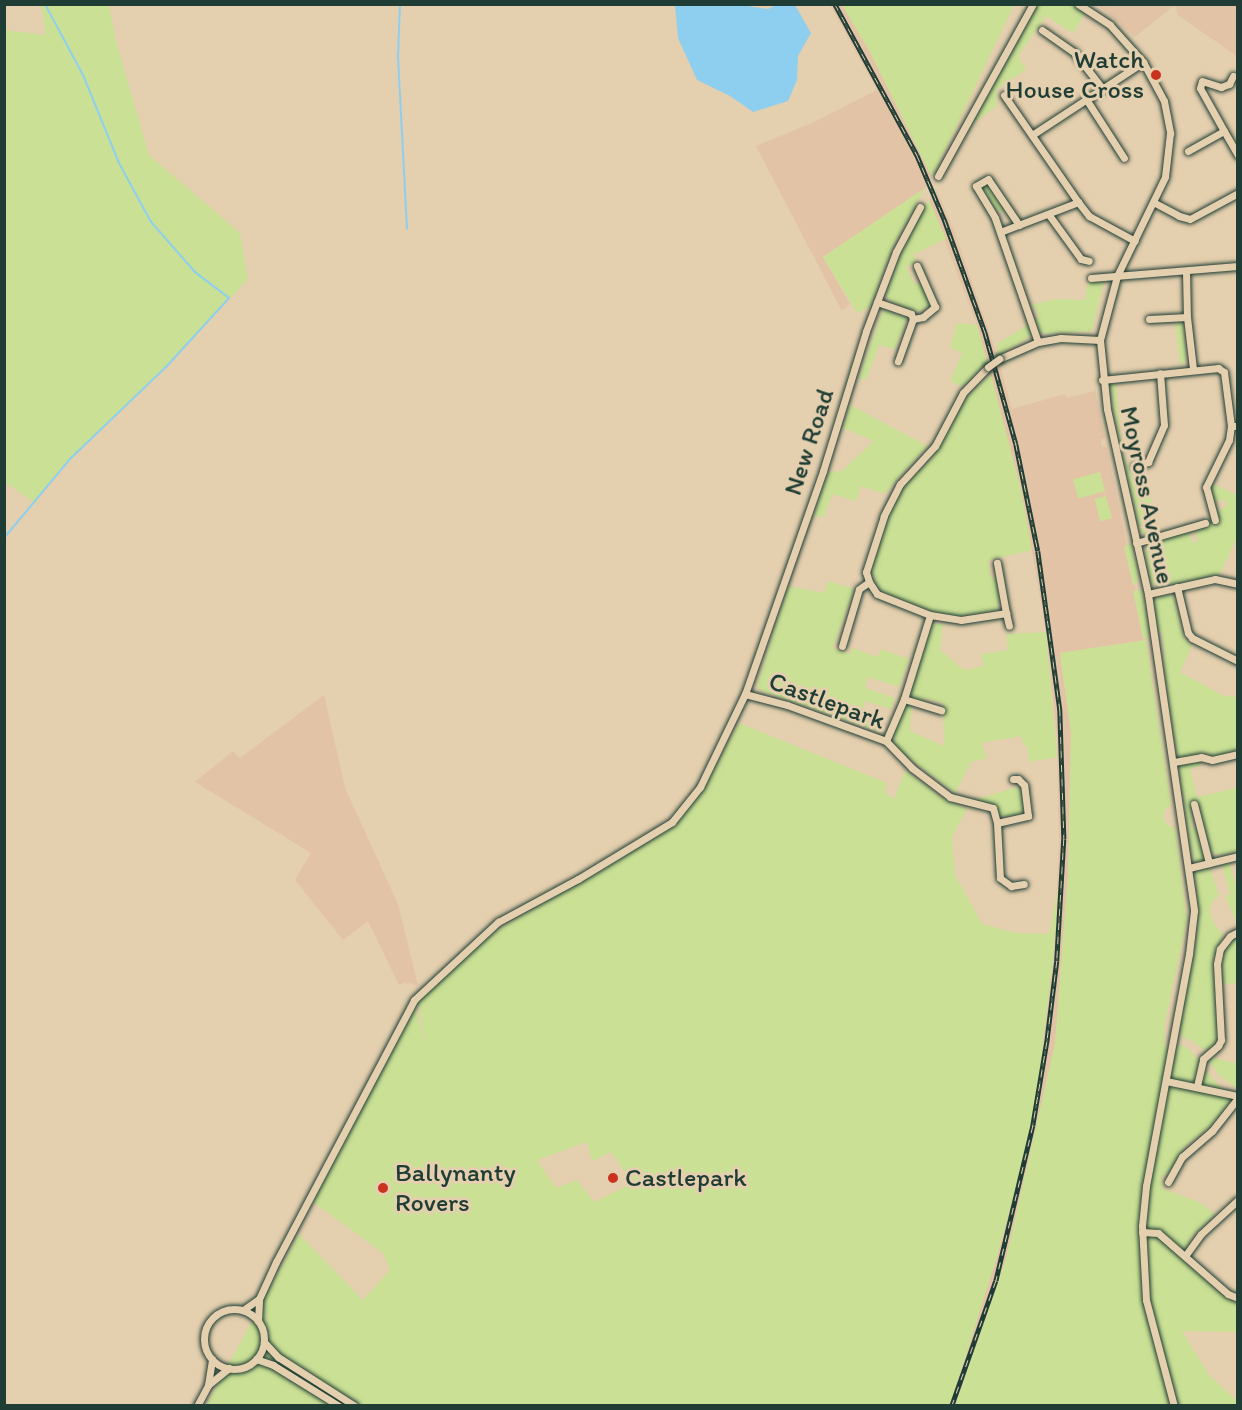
<!DOCTYPE html>
<style>
body{margin:0}
#map{position:relative;width:1242px;height:1410px;overflow:hidden;background:#e4cfae;font-family:Itim,sans-serif}
div>[style]{position:absolute}
.built>*{inset:0;background:#e2c3a6}
.green>*{inset:0;background:#cae095;transform-origin:0 0}
.water>*{inset:0;background:#8ecfef}
.stream>*{height:2px;margin:-1px;padding:0 1px;transform-origin:1px;border-radius:1px;background:#8ecfef}
.roads{filter:drop-shadow(0 0 2px #1f3d34) drop-shadow(0 0 2px #1f3d34)}
.minor>*{height:7px;margin:-3.5px;padding:0 3.5px;transform-origin:3.5px;border-radius:3.5px;background:#e4cfae}
.minor>.ring{margin:-3.5px;padding:0;box-sizing:content-box;background:none;border:7px solid #e4cfae;border-radius:50%}
.rail>*{height:4.5px;margin-top:-2.25px;transform-origin:0;background:repeating-linear-gradient(90deg,#e4cfae 0 7px,#1f3d34 0 14px);box-sizing:border-box;border-block:2px solid #1f3d34}
.bridges{filter:drop-shadow(0 0 2px #1f3d34) drop-shadow(0 0 2px #1f3d34)}
.minor-bridge>*{height:7px;margin:-3.5px;padding:0 3.5px;transform-origin:3.5px;border-radius:3.5px;background:#e4cfae}
.dots>*{width:16px;height:16px;translate:-50% -50%;box-sizing:border-box;border:3px solid #e4cfae;border-radius:50%}
span{translate:-50% -50%;white-space:nowrap;text-align:center;line-height:1.15;-webkit-text-stroke:6px #e4cfae;paint-order:stroke}
.poi-label{font-size:26px;color:#1f3d34}
.right{translate:-100% -50%;text-align:right}
.left{translate:0 -50%;text-align:left}
.street-label{font-size:26px;color:#1f3d34}
.frame{position:absolute;inset:0;border:6px solid #1f3d34;pointer-events:none}
</style>
<div id="map">
<div class="built">
<div style="clip-path:polygon(830px 5px,842px 5px,870px 52px,932px 177px,925px 188px,823px 257px,850px 304px,842px 311px,756px 146px,812px 123px,877px 90px)"></div>
<div style="clip-path:polygon(1098px 5px,1237px 5px,1237px 56px,1179px 16px,1175px 5px,1135px 37px)"></div>
<div style="clip-path:polygon(936px 189px,954px 230px,997px 355px,1012px 409px,1065px 394px,1067px 398px,1095px 391px,1105px 437px,1101px 440px,1101px 445px,1107px 448px,1146px 640px,1060px 653px,1071px 733px,1068px 874px,1055px 1044px,1006px 1259px,955px 1406px,950px 1405px,996px 1260px,1024px 1157px,1038px 1088px,1054px 951px,1059px 843px,1057px 738px,1046px 632px,1021px 489px,977px 325px,929px 200px)"></div>
<div style="clip-path:polygon(324px 695px,345px 788px,398px 904px,418px 986px,409px 982px,408px 985px,406px 982px,399px 985px,368px 921px,343px 940px,295px 880px,311px 853px,195px 782px,233px 751px,240px 758px)"></div>
</div>
<div class="green">
<div style="clip-path:polygon(41px 5px,109px 5px,116px 41px,149px 155px,240px 233px,248px 279px,166px 367px,71px 458px,33px 502px,5px 482px,4px 30px,46px 35px)"></div>
<div style="clip-path:polygon(842px 5px,1014px 5px,932px 177px,870px 52px)"></div>
<div style="clip-path:polygon(1038px 5px,1072px 5px,1085px 14px,1073px 33px,1046px 16px,1018px 56px,1026px 70px,997px 89px,997px 106px,972px 124px)"></div>
<div style="clip-path:polygon(988px 183px,1009px 214px,993px 209px,989px 204px,980px 188px)"></div>
<div style="clip-path:polygon(925px 188px,891px 250px,870px 307px,857px 313px,823px 257px)"></div>
<div style="clip-path:polygon(929px 200px,946px 239px,914px 254px,916px 262px,906px 267px,914px 283px,921px 284px,931px 305px,919px 312px,891px 302px,886px 294px,905px 242px)"></div>
<div style="clip-path:polygon(1104px 281px,1092px 331px,1045px 334px,1040px 332px,1035px 319px,1039px 317px,1035px 307px,1030px 305px,1056px 299px,1085px 300px,1088px 282px)"></div>
<div style="clip-path:polygon(883px 310px,907px 318px,895px 349px,879px 345px,866px 380px,859px 378px)"></div>
<div style="clip-path:polygon(1181px 322px,1183px 324px,1186px 361px,1180px 365px,1175px 324px)"></div>
<div style="clip-path:polygon(957px 323px,977px 325px,987px 362px,962px 387px,950px 381px,962px 353px,950px 348px)"></div>
<div style="clip-path:polygon(1029px 324px,1030px 335px,1027px 339px,997px 355px,998px 343px)"></div>
<div style="clip-path:polygon(991px 375px,1021px 490px,1032px 550px,988px 560px,991px 578px,996px 578px,1000px 600px,996px 611px,957px 617px,937px 613px,885px 594px,876px 585px,871px 568px,898px 491px,931px 459px,968px 395px)"></div>
<div style="clip-path:polygon(1110px 384px,1116px 384px,1122px 450px,1133px 478px,1140px 477px,1139px 469px,1143px 467px,1158px 526px,1149px 529px,1145px 534px,1141px 532px,1122px 453px)"></div>
<div style="clip-path:polygon(850px 405px,927px 446px,884px 494px,861px 486px,856px 501px,832px 494px,824px 517px,814px 516px,828px 472px,842px 471px,874px 441px,843px 428px)"></div>
<div style="left:1100px;top:472px;width:20px;height:28px;rotate:75deg"></div>
<div style="clip-path:polygon(1211px 483px,1237px 495px,1237px 542px,1235px 541px,1220px 574px,1159px 587px,1151px 583px,1145px 550px,1148px 547px,1156px 544px,1156px 541px,1186px 532px,1190px 534px,1193px 543px,1198px 542px,1196px 532px,1209px 526px,1207px 521px,1212px 520px,1214px 525px,1219px 523px,1216px 512px,1227px 506px,1225px 500px,1214px 501px,1210px 488px)"></div>
<div style="left:1106px;top:496px;width:23px;height:12px;rotate:75deg"></div>
<div style="clip-path:polygon(1131px 543px,1139px 580px,1133px 585px,1124px 547px)"></div>
<div style="clip-path:polygon(828px 581px,854px 589px,833px 648px,850px 654px,852px 648px,878px 657px,881px 649px,909px 659px,899px 687px,868px 677px,865px 688px,895px 698px,891px 709px,865px 701px,860px 719px,885px 727px,880px 732px,761px 691px,757px 686px,788px 586px,824px 593px)"></div>
<div style="clip-path:polygon(1139px 590px,1142px 591px,1149px 630px,1147px 639px,1143px 639px,1133px 591px)"></div>
<div style="clip-path:polygon(1170px 595px,1174px 597px,1183px 637px,1192px 646px,1180px 672px,1224px 696px,1237px 697px,1237px 752px,1209px 758px,1207px 752px,1199px 755px,1200px 766px,1190px 769px,1197px 797px,1237px 788px,1237px 851px,1220px 855px,1212px 853px,1197px 801px,1191px 802px,1192px 828px,1197px 829px,1204px 859px,1200px 862px,1195px 861px,1192px 854px,1163px 659px,1165px 658px,1162px 633px,1157px 629px,1153px 603px,1156px 598px)"></div>
<div style="clip-path:polygon(936px 624px,943px 624px,940px 650px,964px 670px,984px 666px,981px 654px,1008px 650px,1006px 634px,1046px 632px,1057px 757px,1029px 762px,1027px 746px,1024px 746px,1021px 736px,981px 743px,987px 758px,971px 762px,955px 793px,896px 748px,893px 736px,902px 713px,905px 706px,912px 706px,910px 731px,944px 746px,943px 703px,924px 698px,923px 702px,914px 699px,909px 694px,932px 625px)"></div>
<div style="clip-path:polygon(1146px 640px,1171px 804px,1165px 810px,1163px 818px,1169px 826px,1175px 828px,1187px 919px,1164px 1027px,1165px 1047px,1175px 1049px,1182px 1045px,1190px 1050px,1213px 1079px,1232px 1099px,1210px 1127px,1184px 1147px,1171px 1171px,1161px 1177px,1163px 1189px,1199px 1202px,1215px 1214px,1190px 1239px,1191px 1265px,1217px 1291px,1237px 1303px,1237px 1332px,1182px 1331px,1209px 1375px,1237px 1401px,1237px 1405px,955px 1406px,1006px 1259px,1055px 1044px,1068px 874px,1071px 733px,1060px 653px)"></div>
<div style="clip-path:polygon(evenodd,739px 723px,887px 783px,884px 792px,894px 799px,905px 770px,942px 798px,967px 809px,952px 837px,955px 875px,982px 924px,1016px 933px,1049px 934px,1058px 886px,1054px 951px,1038px 1088px,1024px 1157px,996px 1260px,950px 1405px,206px 1406px,299px 1234px,363px 1300px,390px 1270px,383px 1253px,309px 1199px,414px 1000px,426px 1048px,418px 1001px,494px 932px,671px 828px,702px 792px,739px 723px,587px 1142px,592px 1161px,611px 1152px,633px 1183px,594px 1202px,577px 1180px,556px 1188px,537px 1160px,587px 1142px)"></div>
<div style="clip-path:polygon(1017px 787px,1022px 792px,1025px 808px,1022px 814px,1002px 817px,991px 803px,974px 800px)"></div>
<div style="clip-path:polygon(1230px 863px,1237px 891px,1237px 923px,1225px 896px,1230px 894px,1222px 865px)"></div>
<div style="clip-path:polygon(1210px 868px,1219px 896px,1213px 900px,1210px 911px,1213px 922px,1223px 934px,1213px 961px,1217px 1040px,1212px 1049px,1202px 1049px,1193px 1041px,1183px 1038px,1179px 1030px,1197px 935px,1198px 911px,1195px 872px)"></div>
<div style="clip-path:polygon(1237px 938px,1237px 983px,1224px 984px,1221px 970px,1225px 949px)"></div>
<div style="clip-path:polygon(1211px 1057px,1237px 1064px,1237px 1089px,1218px 1074px,1210px 1063px)"></div>
</div>
<div class="water">
<div style="clip-path:polygon(675px 5px,741px 5px,768px 9px,776px 5px,795px 5px,811px 33px,798px 56px,797px 80px,788px 101px,753px 112px,730px 96px,697px 80px,678px 38px)"></div>
</div>
<div class="stream">
<div style="left:400px;top:4px;width:53px;rotate:92.2deg"></div>
<div style="left:398px;top:57px;width:172px;rotate:87deg"></div>
<div style="left:4px;top:538px;width:104px;rotate:-50.1deg"></div>
<div style="left:71px;top:458px;width:132px;rotate:-43.8deg"></div>
<div style="left:166px;top:367px;width:93px;rotate:-47.6deg"></div>
<div style="left:229px;top:298px;width:43px;rotate:-142.6deg"></div>
<div style="left:195px;top:272px;width:67px;rotate:-131.3deg"></div>
<div style="left:151px;top:222px;width:67px;rotate:-118.5deg"></div>
<div style="left:119px;top:163px;width:95px;rotate:-112.2deg"></div>
<div style="left:83px;top:75px;width:81px;rotate:-118.2deg"></div>
</div>
<div class="roads">
<div class="minor">
<div style="left:1078px;top:4px;width:38px;rotate:33deg"></div>
<div style="left:1110px;top:25px;width:50px;rotate:48.3deg"></div>
<div style="left:1143px;top:62px;width:44px;rotate:61.7deg"></div>
<div style="left:1164px;top:101px;width:33px;rotate:79deg"></div>
<div style="left:1170px;top:133px;width:44px;rotate:96.5deg"></div>
<div style="left:1165px;top:177px;width:110px;rotate:115.9deg"></div>
<div style="left:1117px;top:276px;width:66px;rotate:104.9deg"></div>
<div style="left:1100px;top:340px;width:69px;rotate:84.2deg"></div>
<div style="left:1107px;top:409px;width:189px;rotate:77.5deg"></div>
<div style="left:1148px;top:594px;width:320px;rotate:81.7deg"></div>
<div style="left:1194px;top:911px;width:43px;rotate:96.6deg"></div>
<div style="left:1189px;top:954px;width:236px;rotate:100.5deg"></div>
<div style="left:1146px;top:1186px;width:40px;rotate:95.7deg"></div>
<div style="left:1142px;top:1226px;width:74px;rotate:86.9deg"></div>
<div style="left:1146px;top:1300px;width:110px;rotate:75.2deg"></div>
<div style="left:1042px;top:30px;width:39px;rotate:35deg"></div>
<div style="left:1074px;top:52px;width:46px;rotate:52.1deg"></div>
<div style="left:1086px;top:99px;width:70px;rotate:57.2deg"></div>
<div style="left:1224px;top:131px;width:49px;rotate:-119.2deg"></div>
<div style="left:1200px;top:88px;width:7px;rotate:-74deg"></div>
<div style="left:1202px;top:81px;width:20px;rotate:18deg"></div>
<div style="left:1221px;top:87px;width:9px;rotate:-21deg"></div>
<div style="left:1229px;top:84px;width:9px;rotate:-63deg"></div>
<div style="left:1032px;top:135px;width:133px;rotate:-33.3deg"></div>
<div style="left:1188px;top:151px;width:41px;rotate:-29.1deg"></div>
<div style="left:1224px;top:131px;width:28px;rotate:60deg"></div>
<div style="left:938px;top:176px;width:196px;rotate:-61.1deg"></div>
<div style="left:1078px;top:202px;width:18px;rotate:52deg"></div>
<div style="left:1089px;top:216px;width:52px;rotate:28.5deg"></div>
<div style="left:1155px;top:203px;width:27px;rotate:28deg"></div>
<div style="left:1179px;top:216px;width:11px;rotate:15deg"></div>
<div style="left:1190px;top:219px;width:55px;rotate:-28.4deg"></div>
<div style="left:1049px;top:215px;width:54px;rotate:54deg"></div>
<div style="left:1081px;top:259px;width:8px;rotate:14deg"></div>
<div style="left:1019px;top:225px;width:55px;rotate:-124deg"></div>
<div style="left:988px;top:179px;width:14px;rotate:150deg"></div>
<div style="left:976px;top:186px;width:37px;rotate:59deg"></div>
<div style="left:995px;top:218px;width:131px;rotate:70.9deg"></div>
<div style="left:1000px;top:232px;width:84px;rotate:-21deg"></div>
<div style="left:1078px;top:202px;width:130px;rotate:-124.7deg"></div>
<div style="left:1186px;top:271px;width:46px;rotate:88.8deg"></div>
<div style="left:1187px;top:317px;width:52px;rotate:83.4deg"></div>
<div style="left:1091px;top:278px;width:147px;rotate:-4.7deg"></div>
<div style="left:877px;top:302px;width:36px;rotate:19deg"></div>
<div style="left:911px;top:314px;width:5px;rotate:68deg"></div>
<div style="left:913px;top:319px;width:45px;rotate:109.7deg"></div>
<div style="left:913px;top:319px;width:10px;rotate:-11deg"></div>
<div style="left:923px;top:317px;width:16px;rotate:-40deg"></div>
<div style="left:935px;top:307px;width:45px;rotate:-113.7deg"></div>
<div style="left:1149px;top:319px;width:38px;rotate:-3deg"></div>
<div style="left:999px;top:359px;width:43px;rotate:-23.6deg"></div>
<div style="left:1038px;top:342px;width:23px;rotate:-10deg"></div>
<div style="left:1061px;top:338px;width:39px;rotate:3deg"></div>
<div style="left:988px;top:367px;width:36px;rotate:134deg"></div>
<div style="left:963px;top:393px;width:60px;rotate:117.8deg"></div>
<div style="left:935px;top:446px;width:52px;rotate:132.6deg"></div>
<div style="left:900px;top:484px;width:36px;rotate:117deg"></div>
<div style="left:884px;top:516px;width:59px;rotate:107.8deg"></div>
<div style="left:866px;top:572px;width:10px;rotate:73deg"></div>
<div style="left:869px;top:582px;width:14px;rotate:56deg"></div>
<div style="left:877px;top:594px;width:57px;rotate:21.6deg"></div>
<div style="left:930px;top:615px;width:31px;rotate:9deg"></div>
<div style="left:961px;top:620px;width:46px;rotate:-8.8deg"></div>
<div style="left:1006px;top:613px;width:51px;rotate:-100.2deg"></div>
<div style="left:1102px;top:380px;width:117px;rotate:-5.9deg"></div>
<div style="left:1218px;top:368px;width:7px;rotate:34deg"></div>
<div style="left:1224px;top:372px;width:54px;rotate:82.6deg"></div>
<div style="left:1231px;top:426px;width:7px"></div>
<div style="left:1135px;top:466px;width:14px;rotate:-17deg"></div>
<div style="left:1148px;top:462px;width:40px;rotate:-66.6deg"></div>
<div style="left:1164px;top:425px;width:52px;rotate:-94.4deg"></div>
<div style="left:1215px;top:520px;width:34px;rotate:-105deg"></div>
<div style="left:1206px;top:487px;width:52px;rotate:-63.9deg"></div>
<div style="left:1229px;top:440px;width:14px;rotate:-82deg"></div>
<div style="left:1136px;top:543px;width:72px;rotate:-16.2deg"></div>
<div style="left:1177px;top:587px;width:47px;rotate:76.6deg"></div>
<div style="left:1188px;top:633px;width:6px;rotate:51deg"></div>
<div style="left:1192px;top:638px;width:51px;rotate:26.6deg"></div>
<div style="left:1148px;top:594px;width:69px;rotate:-12.6deg"></div>
<div style="left:1215px;top:579px;width:24px;rotate:12deg"></div>
<div style="left:1006px;top:613px;width:13px;rotate:77deg"></div>
<div style="left:842px;top:646px;width:59px;rotate:-73.4deg"></div>
<div style="left:859px;top:589px;width:12px;rotate:-35deg"></div>
<div style="left:745px;top:694px;width:43px;rotate:14.7deg"></div>
<div style="left:787px;top:705px;width:105px;rotate:20deg"></div>
<div style="left:886px;top:741px;width:37px;rotate:46deg"></div>
<div style="left:912px;top:768px;width:48px;rotate:37.3deg"></div>
<div style="left:950px;top:797px;width:44px;rotate:14.3deg"></div>
<div style="left:993px;top:808px;width:16px;rotate:75deg"></div>
<div style="left:997px;top:823px;width:55px;rotate:86.9deg"></div>
<div style="left:1000px;top:878px;width:14px;rotate:36deg"></div>
<div style="left:1011px;top:886px;width:13px;rotate:-9deg"></div>
<div style="left:904px;top:699px;width:39px;rotate:17deg"></div>
<div style="left:886px;top:741px;width:46px;rotate:-66.8deg"></div>
<div style="left:904px;top:699px;width:88px;rotate:-72.8deg"></div>
<div style="left:1174px;top:762px;width:27px;rotate:-10deg"></div>
<div style="left:1201px;top:757px;width:11px;rotate:15deg"></div>
<div style="left:1212px;top:760px;width:27px;rotate:-13deg"></div>
<div style="left:1194px;top:804px;width:61px;rotate:75.7deg"></div>
<div style="left:997px;top:823px;width:32px;rotate:-13deg"></div>
<div style="left:1028px;top:816px;width:31px;rotate:-97deg"></div>
<div style="left:1024px;top:785px;width:8px;rotate:-135deg"></div>
<div style="left:1018px;top:779px;width:5px;rotate:180deg"></div>
<div style="left:1189px;top:868px;width:50px;rotate:-13.8deg"></div>
<div style="left:1166px;top:1081px;width:74px;rotate:11.8deg"></div>
<div style="left:1197px;top:1086px;width:28px;rotate:-77deg"></div>
<div style="left:1203px;top:1059px;width:20px;rotate:-41deg"></div>
<div style="left:1218px;top:1046px;width:7px;rotate:-63deg"></div>
<div style="left:1221px;top:1040px;width:76px;rotate:-93deg"></div>
<div style="left:1217px;top:964px;width:15px;rotate:-79deg"></div>
<div style="left:1220px;top:949px;width:16px;rotate:-52deg"></div>
<div style="left:1230px;top:936px;width:9px;rotate:-27deg"></div>
<div style="left:1168px;top:1182px;width:29px;rotate:-61deg"></div>
<div style="left:1182px;top:1157px;width:40px;rotate:-41deg"></div>
<div style="left:1212px;top:1131px;width:42px;rotate:-51.8deg"></div>
<div style="left:1142px;top:1232px;width:16px;rotate:4deg"></div>
<div style="left:1158px;top:1233px;width:93px;rotate:41.1deg"></div>
<div style="left:1228px;top:1294px;width:11px;rotate:22deg"></div>
<div style="left:1185px;top:1256px;width:27px;rotate:-54deg"></div>
<div style="left:1201px;top:1234px;width:50px;rotate:-42.6deg"></div>
<div class="ring" style="left:204px;top:1309px;width:53px;height:53px"></div>
<div style="left:243px;top:1310px;width:19px;rotate:-35deg"></div>
<div style="left:258px;top:1321px;width:22px;rotate:-87deg"></div>
<div style="left:259px;top:1299px;width:41px;rotate:-65.3deg"></div>
<div style="left:276px;top:1262px;width:296px;rotate:-62.2deg"></div>
<div style="left:414px;top:1000px;width:115px;rotate:-42.9deg"></div>
<div style="left:498px;top:922px;width:91px;rotate:-28.3deg"></div>
<div style="left:578px;top:879px;width:110px;rotate:-31.2deg"></div>
<div style="left:672px;top:822px;width:45px;rotate:-51.3deg"></div>
<div style="left:700px;top:787px;width:103px;rotate:-64.2deg"></div>
<div style="left:745px;top:694px;width:236px;rotate:-70.7deg"></div>
<div style="left:823px;top:471px;width:146px;rotate:-72.9deg"></div>
<div style="left:866px;top:331px;width:85px;rotate:-69.2deg"></div>
<div style="left:896px;top:252px;width:51px;rotate:-61.9deg"></div>
<div style="left:264px;top:1342px;width:21px;rotate:47deg"></div>
<div style="left:278px;top:1357px;width:91px;rotate:32.5deg"></div>
<div style="left:256px;top:1359px;width:18px;rotate:19deg"></div>
<div style="left:273px;top:1365px;width:78px;rotate:31.8deg"></div>
<div style="left:208px;top:1385px;width:27px;rotate:-39deg"></div>
<div style="left:197px;top:1406px;width:24px;rotate:-62deg"></div>
<div style="left:208px;top:1385px;width:26px;rotate:-81deg"></div>
</div>
</div>
<div class="rail">
<div style="left:835px;top:4px;width:172px;rotate:61.5deg"></div>
<div style="left:917px;top:155px;width:72px;rotate:67deg"></div>
<div style="left:945px;top:221px;width:118px;rotate:70.2deg"></div>
<div style="left:985px;top:332px;width:116px;rotate:74.5deg"></div>
<div style="left:1016px;top:444px;width:109px;rotate:78.4deg"></div>
<div style="left:1038px;top:551px;width:160px;rotate:82.1deg"></div>
<div style="left:1060px;top:709px;width:130px;rotate:88.2deg"></div>
<div style="left:1064px;top:839px;width:122px;rotate:93.3deg"></div>
<div style="left:1057px;top:961px;width:82px;rotate:97deg"></div>
<div style="left:1047px;top:1042px;width:85px;rotate:99.5deg"></div>
<div style="left:1033px;top:1126px;width:159px;rotate:103.4deg"></div>
<div style="left:996px;top:1281px;width:133px;rotate:109.4deg"></div>
</div>
<div class="bridges">
<div class="minor-bridge">
<div style="left:988px;top:367px;width:14px;rotate:-36deg"></div>
</div>
</div>
<div class="dots">
<div style="left:1156px;top:75px;background:#c8321e"></div>
<div style="left:613px;top:1178px;background:#c8321e"></div>
<div style="left:383px;top:1188px;background:#c8321e"></div>
</div>
<div class="poi-label">
<span class="right" style="left:1144px;top:75px">Watch<br>House Cross</span>
<span class="left" style="left:395px;top:1188px">Ballynanty<br>Rovers</span>
<span class="left" style="left:625px;top:1178px">Castlepark</span>
</div>
<div class="street-label">
<span style="left:809px;top:442px;rotate:-72deg">New Road</span>
<span style="left:1147px;top:495px;rotate:78deg">Moyross Avenue</span>
<span style="left:827px;top:701px;rotate:20deg">Castlepark</span>
</div>
<div class="frame"></div>
</div>
